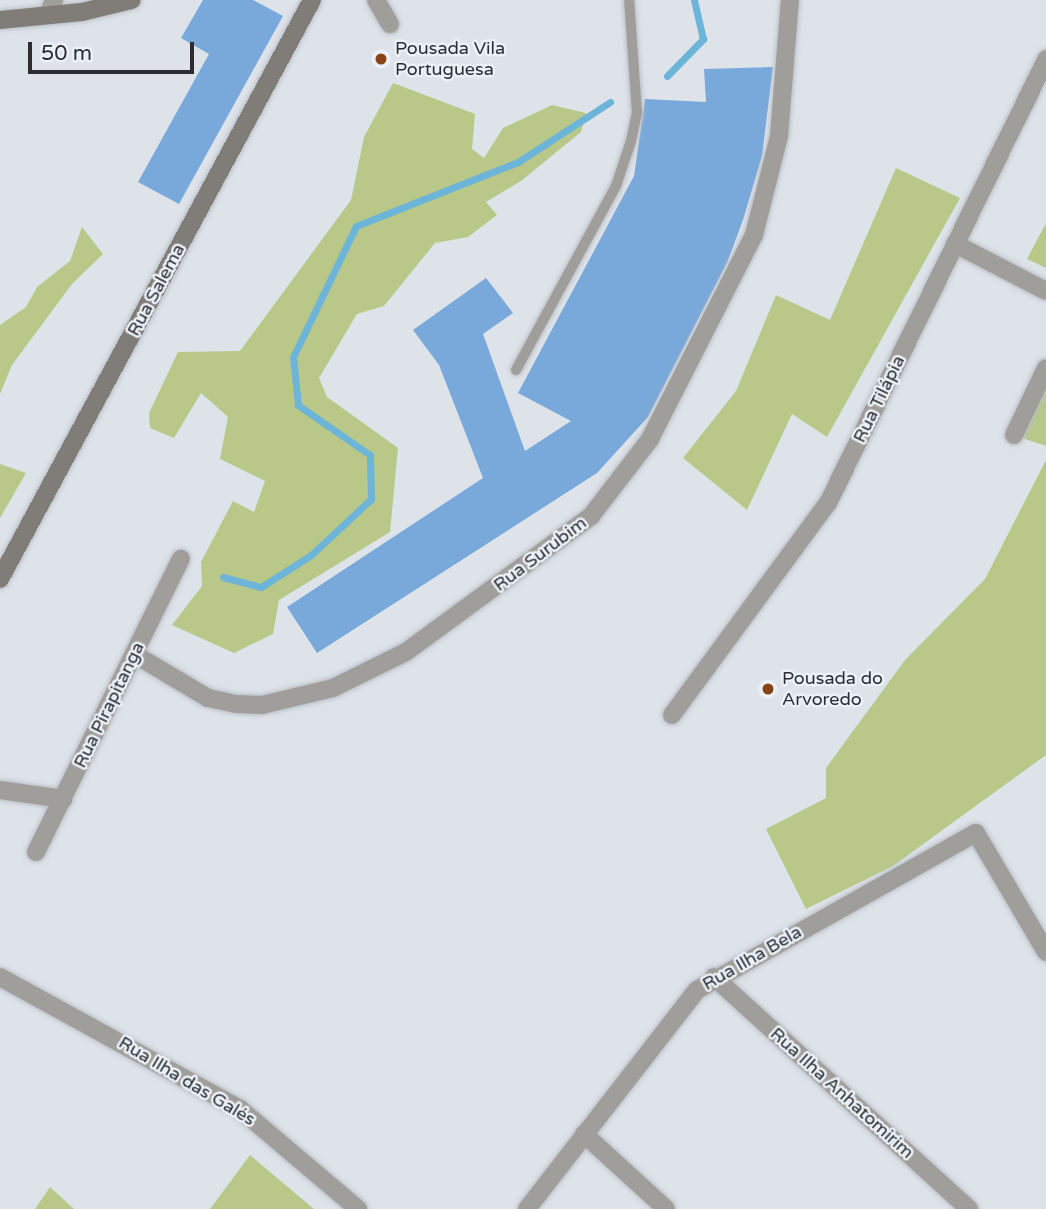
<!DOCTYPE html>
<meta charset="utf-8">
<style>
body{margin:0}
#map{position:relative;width:1046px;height:1209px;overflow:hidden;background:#dee3ea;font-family:"Varela Round",sans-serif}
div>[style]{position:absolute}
.green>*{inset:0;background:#b9c889}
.stream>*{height:7px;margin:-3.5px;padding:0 3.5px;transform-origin:3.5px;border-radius:3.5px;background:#6cb5d8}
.building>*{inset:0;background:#78a9da}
.roads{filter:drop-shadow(0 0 2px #babfc5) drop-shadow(0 0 2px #babfc5)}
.service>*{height:10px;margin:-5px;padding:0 5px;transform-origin:5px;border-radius:5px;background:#a09e9b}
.minor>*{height:18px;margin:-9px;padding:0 9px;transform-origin:9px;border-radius:9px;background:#a09e9b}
.tertiary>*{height:18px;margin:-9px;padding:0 9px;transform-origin:9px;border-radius:9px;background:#a09e9b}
.secondary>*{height:18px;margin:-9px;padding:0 9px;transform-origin:9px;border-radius:9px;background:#807d79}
.dots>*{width:19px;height:19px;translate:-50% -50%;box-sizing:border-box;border:4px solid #ebf1f7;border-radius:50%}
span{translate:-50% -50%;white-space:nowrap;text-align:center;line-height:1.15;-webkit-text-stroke:5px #ebf1f7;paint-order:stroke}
.poi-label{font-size:18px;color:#2b2d30}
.left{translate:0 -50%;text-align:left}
.street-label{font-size:18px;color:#2b2d30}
.scale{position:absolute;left:28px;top:42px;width:166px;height:32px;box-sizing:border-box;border:4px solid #2b2d30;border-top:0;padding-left:9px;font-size:21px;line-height:24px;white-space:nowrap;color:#2b2d30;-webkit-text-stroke:5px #ebf1f7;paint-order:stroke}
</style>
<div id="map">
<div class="green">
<div style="clip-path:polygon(393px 83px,475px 114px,472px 149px,484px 158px,503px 128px,552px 105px,586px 113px,581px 132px,521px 181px,486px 202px,497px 215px,468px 237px,435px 243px,384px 306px,357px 314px,319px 378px,327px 397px,398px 448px,390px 532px,279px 600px,273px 634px,234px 653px,172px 625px,202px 586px,201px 562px,233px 501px,254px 512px,265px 481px,220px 459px,228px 417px,201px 393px,174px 438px,150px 428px,149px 413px,178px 352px,240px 351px,351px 200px,364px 137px)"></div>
<div style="clip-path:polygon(896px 168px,960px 198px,827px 437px,792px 414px,747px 510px,683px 458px,736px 391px,776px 295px,830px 320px)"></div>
<div style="clip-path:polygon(1046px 223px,1046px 268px,1027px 259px)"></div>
<div style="clip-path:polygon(82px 227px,103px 254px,72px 284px,12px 365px,0 394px,0 325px,26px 307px,37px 287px,70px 261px)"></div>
<div style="clip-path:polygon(1046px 382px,1046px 446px,1019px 437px)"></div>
<div style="clip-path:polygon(1046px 460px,1046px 755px,893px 866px,806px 909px,766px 829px,826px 798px,826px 768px,905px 660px,985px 579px)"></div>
<div style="clip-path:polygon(0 464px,26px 473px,0 518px)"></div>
<div style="clip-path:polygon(250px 1155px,314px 1209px,210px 1209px)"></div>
<div style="clip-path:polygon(50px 1187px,74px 1209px,35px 1209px)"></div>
</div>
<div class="stream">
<div style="left:667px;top:76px;width:52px;rotate:-45.8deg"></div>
<div style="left:703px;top:39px;width:40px;rotate:-103deg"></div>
<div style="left:223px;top:577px;width:39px;rotate:15deg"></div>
<div style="left:261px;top:587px;width:59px;rotate:-32.6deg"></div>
<div style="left:311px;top:555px;width:82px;rotate:-43deg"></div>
<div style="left:371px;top:499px;width:44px;rotate:-91.3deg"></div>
<div style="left:370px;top:455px;width:88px;rotate:-145.2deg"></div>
<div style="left:298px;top:405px;width:48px;rotate:-95.9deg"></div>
<div style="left:293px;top:357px;width:145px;rotate:-64.3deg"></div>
<div style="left:356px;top:226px;width:174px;rotate:-21.6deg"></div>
<div style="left:518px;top:162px;width:110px;rotate:-33.1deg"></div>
</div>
<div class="building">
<div style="clip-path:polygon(203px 0,253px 0,283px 16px,179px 204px,138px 182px,209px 54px,181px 38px)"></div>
<div style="clip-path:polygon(773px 67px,762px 156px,743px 220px,727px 263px,648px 417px,597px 473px,317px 653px,287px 607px,483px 478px,439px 365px,413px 330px,486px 278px,513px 313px,483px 334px,525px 451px,571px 421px,518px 393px,634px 176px,645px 99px,706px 102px,704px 69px)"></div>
</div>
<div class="roads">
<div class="service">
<div style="left:516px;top:370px;width:209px;rotate:-61.5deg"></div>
<div style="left:616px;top:186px;width:47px;rotate:-71.6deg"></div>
<div style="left:631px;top:141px;width:29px;rotate:-78deg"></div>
<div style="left:637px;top:113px;width:113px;rotate:-94deg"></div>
</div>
<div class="minor">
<div style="left:376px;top:0;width:28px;rotate:60deg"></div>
<div style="left:48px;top:15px;width:16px;rotate:-68deg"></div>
<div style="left:955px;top:244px;width:102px;rotate:27.3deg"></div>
<div style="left:1014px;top:435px;width:74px;rotate:-64.5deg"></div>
<div style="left:134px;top:654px;width:86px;rotate:30.7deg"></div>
<div style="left:208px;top:698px;width:29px;rotate:12deg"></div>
<div style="left:236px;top:704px;width:26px;rotate:2deg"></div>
<div style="left:262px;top:705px;width:73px;rotate:-13.5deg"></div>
<div style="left:333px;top:688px;width:81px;rotate:-26.3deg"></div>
<div style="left:406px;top:652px;width:230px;rotate:-36.3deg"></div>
<div style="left:591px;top:516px;width:97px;rotate:-52.5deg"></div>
<div style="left:650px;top:439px;width:229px;rotate:-63deg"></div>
<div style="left:754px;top:235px;width:102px;rotate:-75.8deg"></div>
<div style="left:779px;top:136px;width:136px;rotate:-85.4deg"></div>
<div style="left:672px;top:715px;width:263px;rotate:-53.7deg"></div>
<div style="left:828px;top:503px;width:495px;rotate:-63.8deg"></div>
<div style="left:0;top:790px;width:64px;rotate:8.1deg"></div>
<div style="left:36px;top:852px;width:327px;rotate:-63.7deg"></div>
<div style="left:714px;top:977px;width:345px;rotate:42.3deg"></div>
<div style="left:584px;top:1134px;width:111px;rotate:42.4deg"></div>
<div style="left:527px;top:1209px;width:277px;rotate:-52.2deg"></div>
<div style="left:697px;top:990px;width:320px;rotate:-29.4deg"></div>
<div style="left:976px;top:833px;width:138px;rotate:59.5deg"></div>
</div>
<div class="tertiary">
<div style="left:0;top:977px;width:274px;rotate:28.8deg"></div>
<div style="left:240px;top:1109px;width:155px;rotate:40.3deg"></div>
</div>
<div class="secondary">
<div style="left:0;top:20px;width:82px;rotate:-5.6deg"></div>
<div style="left:82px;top:12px;width:51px;rotate:-13.5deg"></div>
<div style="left:0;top:579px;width:658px;rotate:-61.68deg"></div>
</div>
</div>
<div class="dots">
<div style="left:381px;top:59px;background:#874417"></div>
<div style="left:768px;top:689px;background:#874417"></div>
</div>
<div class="poi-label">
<span class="left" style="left:395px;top:59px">Pousada Vila<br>Portuguesa</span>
<span class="left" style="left:782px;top:689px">Pousada do<br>Arvoredo</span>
</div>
<div class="street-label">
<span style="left:156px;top:290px;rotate:-62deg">Rua Salema</span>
<span style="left:879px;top:399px;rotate:-64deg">Rua Tilápia</span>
<span style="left:540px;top:554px;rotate:-37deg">Rua Surubim</span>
<span style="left:109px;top:705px;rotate:-64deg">Rua Pirapitanga</span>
<span style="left:752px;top:958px;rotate:-30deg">Rua Ilha Bela</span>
<span style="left:187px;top:1081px;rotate:31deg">Rua Ilha das Galés</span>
<span style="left:842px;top:1093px;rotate:42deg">Rua Ilha Anhatomirim</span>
</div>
<div class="scale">50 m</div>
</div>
